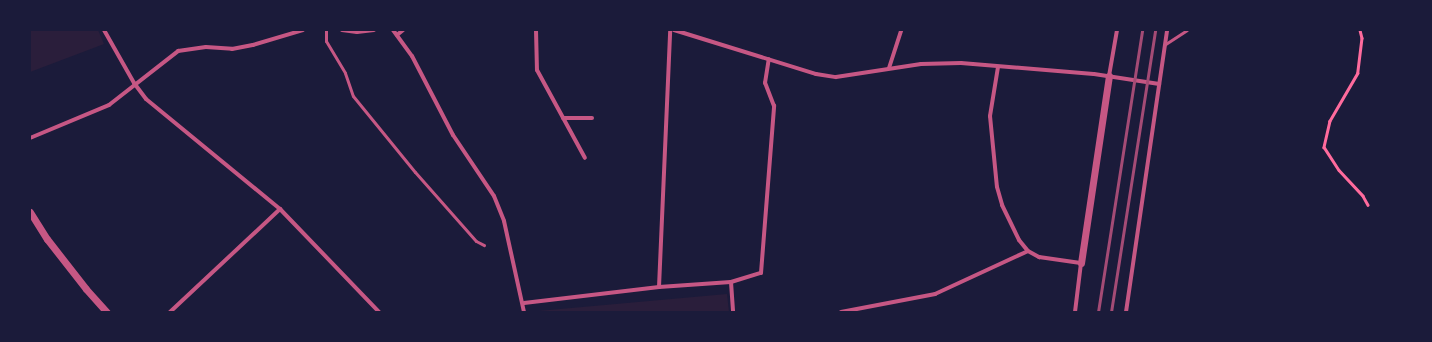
<!DOCTYPE html>
<style>
body{margin:0}
#map{position:relative;width:1432px;height:342px;overflow:hidden;background:#1b1b3a;font-family:"Titillium Web",sans-serif}
div>[style]{position:absolute}
.green>*{inset:0;background:#2a1e3b}
.path>*{height:2.5px;margin:-1.25px;padding:0 1.25px;transform-origin:1.25px;border-radius:1.25px;background:#ff6b9d}
.service>*{height:3px;margin:-1.5px;padding:0 1.5px;transform-origin:1.5px;border-radius:1.5px;background:#c65784}
.minor>*{height:4px;margin:-2px;padding:0 2px;transform-origin:2px;border-radius:2px;background:#c65784}
.tertiary>*{height:7px;margin:-3.5px;padding:0 3.5px;transform-origin:3.5px;border-radius:3.5px;background:#c65784}
.rail>*{height:3px;margin:-1.5px;padding:0 1.5px;transform-origin:1.5px;border-radius:1.5px;background:#a44b75}
span{translate:-50% -50%;white-space:nowrap;text-align:center;line-height:1.15;-webkit-text-stroke:3px #1b1b3a;paint-order:stroke}
.frame{position:absolute;inset:0;border:31px solid #1b1b3a;pointer-events:none}
</style>
<div id="map">
<div class="green">
<div style="clip-path:polygon(30px 30px,98px 30px,104px 44px,30px 72px)"></div>
<div style="clip-path:polygon(727px 294px,729px 312px,538px 312px,538px 311px)"></div>
</div>
<div class="path">
<div style="left:1360px;top:30px;width:8px;rotate:76deg"></div>
<div style="left:1362px;top:38px;width:35px;rotate:97deg"></div>
<div style="left:1358px;top:73px;width:56px;rotate:120.3deg"></div>
<div style="left:1330px;top:121px;width:27px;rotate:103deg"></div>
<div style="left:1324px;top:147px;width:27px;rotate:57deg"></div>
<div style="left:1339px;top:170px;width:35px;rotate:47deg"></div>
<div style="left:1363px;top:196px;width:10px;rotate:61deg"></div>
</div>
<div class="service">
<div style="left:326px;top:30px;width:11px;rotate:90deg"></div>
<div style="left:326px;top:41px;width:37px;rotate:59deg"></div>
<div style="left:345px;top:73px;width:24px;rotate:71deg"></div>
<div style="left:353px;top:96px;width:98px;rotate:50.8deg"></div>
<div style="left:415px;top:172px;width:92px;rotate:48.5deg"></div>
<div style="left:476px;top:241px;width:9px;rotate:27deg"></div>
<div style="left:1164px;top:45px;width:27px;rotate:-33deg"></div>
</div>
<div class="minor">
<div style="left:104px;top:30px;width:61px;rotate:60.5deg"></div>
<div style="left:134px;top:83px;width:20px;rotate:53deg"></div>
<div style="left:146px;top:99px;width:173px;rotate:39.4deg"></div>
<div style="left:280px;top:209px;width:143px;rotate:46.1deg"></div>
<div style="left:342px;top:30px;width:15px;rotate:8deg"></div>
<div style="left:357px;top:32px;width:17px;rotate:-7deg"></div>
<div style="left:393px;top:30px;width:32px;rotate:54deg"></div>
<div style="left:412px;top:56px;width:89px;rotate:62.6deg"></div>
<div style="left:453px;top:135px;width:73px;rotate:56.1deg"></div>
<div style="left:494px;top:196px;width:27px;rotate:68deg"></div>
<div style="left:504px;top:221px;width:93px;rotate:77.6deg"></div>
<div style="left:536px;top:30px;width:40px;rotate:88.6deg"></div>
<div style="left:537px;top:70px;width:100px;rotate:61.4deg"></div>
<div style="left:674px;top:30px;width:149px;rotate:17.2deg"></div>
<div style="left:816px;top:74px;width:20px;rotate:9deg"></div>
<div style="left:836px;top:77px;width:86px;rotate:-8.7deg"></div>
<div style="left:921px;top:64px;width:40px;rotate:-1.4deg"></div>
<div style="left:961px;top:63px;width:133px;rotate:4.7deg"></div>
<div style="left:1094px;top:74px;width:66px;rotate:8.7deg"></div>
<div style="left:397px;top:35px;width:8px;rotate:-40deg"></div>
<div style="left:998px;top:67px;width:50px;rotate:99.3deg"></div>
<div style="left:990px;top:116px;width:71px;rotate:84.4deg"></div>
<div style="left:997px;top:187px;width:19px;rotate:74deg"></div>
<div style="left:1002px;top:205px;width:39px;rotate:64deg"></div>
<div style="left:1019px;top:240px;width:14px;rotate:51deg"></div>
<div style="left:1028px;top:251px;width:13px;rotate:29deg"></div>
<div style="left:1039px;top:257px;width:42px;rotate:8.1deg"></div>
<div style="left:1081px;top:263px;width:49px;rotate:97deg"></div>
<div style="left:889px;top:68px;width:40px;rotate:-72deg"></div>
<div style="left:1109px;top:76px;width:47px;rotate:-80.1deg"></div>
<div style="left:563px;top:118px;width:29px"></div>
<div style="left:30px;top:138px;width:86px;rotate:-22.7deg"></div>
<div style="left:109px;top:105px;width:88px;rotate:-38deg"></div>
<div style="left:178px;top:51px;width:28px;rotate:-8deg"></div>
<div style="left:206px;top:47px;width:26px;rotate:4deg"></div>
<div style="left:232px;top:49px;width:21px;rotate:-11deg"></div>
<div style="left:253px;top:45px;width:52px;rotate:-16.7deg"></div>
<div style="left:731px;top:282px;width:30px;rotate:86deg"></div>
<div style="left:659px;top:287px;width:257px;rotate:-87.5deg"></div>
<div style="left:524px;top:303px;width:136px;rotate:-6.8deg"></div>
<div style="left:659px;top:287px;width:72px;rotate:-4deg"></div>
<div style="left:731px;top:282px;width:31px;rotate:-17deg"></div>
<div style="left:761px;top:273px;width:168px;rotate:-85.5deg"></div>
<div style="left:774px;top:106px;width:25px;rotate:-111deg"></div>
<div style="left:765px;top:83px;width:24px;rotate:-81deg"></div>
<div style="left:170px;top:312px;width:151px;rotate:-43.1deg"></div>
<div style="left:841px;top:312px;width:96px;rotate:-10.8deg"></div>
<div style="left:935px;top:294px;width:102px;rotate:-24.8deg"></div>
<div style="left:1126px;top:312px;width:285px;rotate:-81.7deg"></div>
</div>
<div class="tertiary">
<div style="left:30px;top:212px;width:32px;rotate:58deg"></div>
<div style="left:47px;top:239px;width:63px;rotate:52deg"></div>
<div style="left:86px;top:289px;width:31px;rotate:48deg"></div>
<div style="left:1081px;top:263px;width:189px;rotate:-81.5deg"></div>
</div>
<div class="rail">
<div style="left:1098px;top:312px;width:285px;rotate:-81.1deg"></div>
<div style="left:1111px;top:312px;width:285px;rotate:-81.1deg"></div>
</div>
<div class="frame"></div>
</div>
